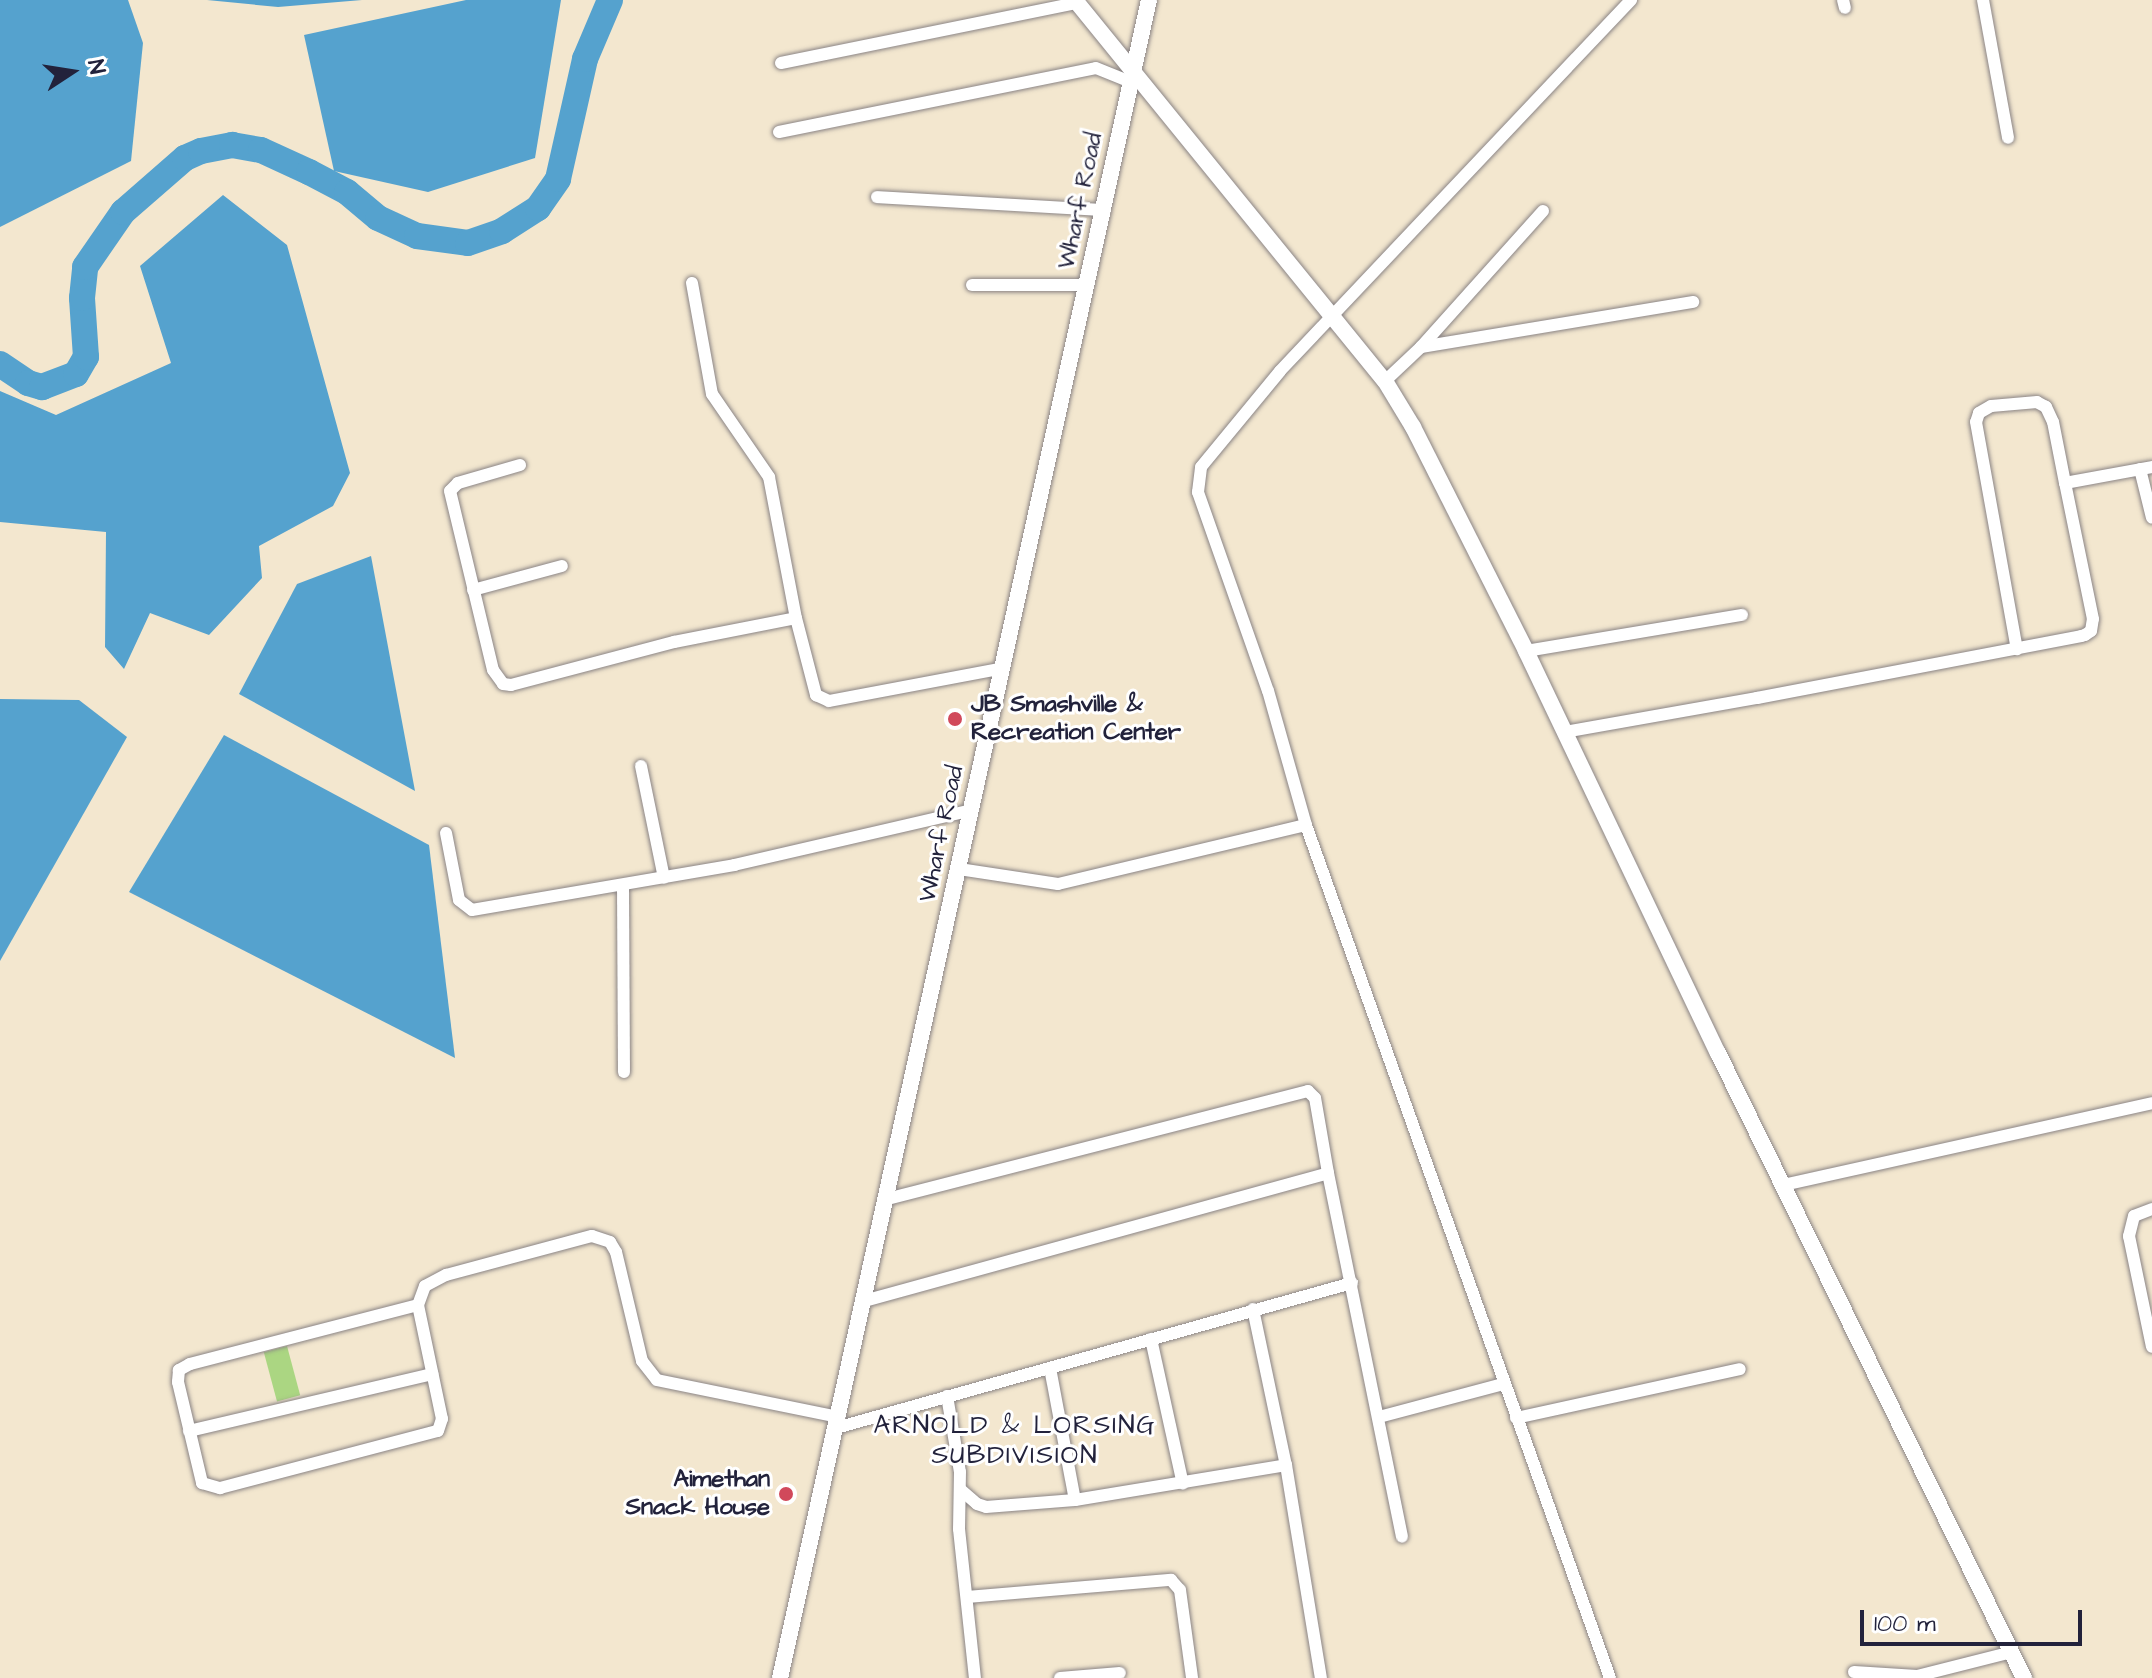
<!DOCTYPE html>
<style>
body{margin:0}
#map{position:relative;width:2152px;height:1678px;overflow:hidden;background:#f3e7cf;font-family:"Architects Daughter",sans-serif}
div>[style]{position:absolute}
.green>*{inset:0;background:#abd682;transform-origin:0 0}
.water>*{inset:0;background:#55a2ce}
.river>*{height:26px;margin:-13px;padding:0 13px;transform-origin:13px;border-radius:13px;background:#55a2ce}
.roads{filter:drop-shadow(0 0 2px #8a8485) drop-shadow(0 0 2px #8a8485)}
.street>*{height:12px;margin:-6px;padding:0 6px;transform-origin:6px;border-radius:6px;background:#fff}
.secondary>*{height:16px;margin:-8px;padding:0 8px;transform-origin:8px;border-radius:8px;background:#fff}
.dots>*{width:22px;height:22px;translate:-50% -50%;box-sizing:border-box;border:4px solid #fff;border-radius:50%}
span{translate:-50% -50%;white-space:nowrap;text-align:center;line-height:1.15;-webkit-text-stroke:6px #fff;paint-order:stroke}
.street-label{font-size:24px;color:#22223b}
.poi-label{font-size:24px;color:#22223b;font-weight:700}
.left{translate:0 -50%;text-align:left}
.right{translate:-100% -50%;text-align:right}
.neighbourhood-label{font-size:26px;color:#22223b;letter-spacing:2px}
.north{position:absolute;left:32px;top:32px;width:80px;height:80px;-webkit-text-stroke:6px #fff;paint-order:stroke;rotate:78deg;font-size:22px;font-weight:700;line-height:32px;text-align:center;color:#22223b}
.north::after{content:'';display:block;margin:auto;width:28px;height:36px;background:#22223b;clip-path:polygon(50% 0,100% 100%,50% 72%,0 100%)}
.scale{position:absolute;left:1860px;top:1610px;width:222px;height:36px;box-sizing:border-box;border:4px solid #22223b;border-top:0;padding-left:10px;font-size:24px;line-height:28px;white-space:nowrap;color:#22223b;-webkit-text-stroke:6px #fff;paint-order:stroke}
</style>
<div id="map">
<div class="green">
<div style="left:287px;top:1346px;width:51px;height:24px;rotate:75deg"></div>
</div>
<div class="water">
<div style="clip-path:polygon(0 0,128px 0,143px 43px,131px 161px,0 227px)"></div>
<div style="clip-path:polygon(207px 0,362px 0,278px 7px)"></div>
<div style="clip-path:polygon(466px 0,561px 0,535px 158px,428px 192px,334px 171px,304px 35px)"></div>
<div style="clip-path:polygon(223px 195px,287px 245px,350px 473px,333px 506px,259px 546px,262px 578px,209px 635px,150px 613px,124px 669px,105px 647px,106px 532px,0 522px,0 391px,56px 415px,171px 363px,140px 266px)"></div>
<div style="clip-path:polygon(371px 556px,415px 791px,239px 694px,297px 584px)"></div>
<div style="clip-path:polygon(0 699px,79px 700px,127px 737px,0 961px)"></div>
<div style="clip-path:polygon(224px 735px,429px 845px,455px 1058px,129px 892px)"></div>
</div>
<div class="river">
<div style="left:0;top:364px;width:34px;rotate:34deg"></div>
<div style="left:28px;top:383px;width:15px;rotate:16deg"></div>
<div style="left:42px;top:387px;width:36px;rotate:-21deg"></div>
<div style="left:76px;top:374px;width:20px;rotate:-60deg"></div>
<div style="left:86px;top:357px;width:59px;rotate:-93.9deg"></div>
<div style="left:82px;top:298px;width:31px;rotate:-84deg"></div>
<div style="left:85px;top:267px;width:67px;rotate:-55.4deg"></div>
<div style="left:123px;top:212px;width:82px;rotate:-41.1deg"></div>
<div style="left:185px;top:158px;width:17px;rotate:-24deg"></div>
<div style="left:201px;top:151px;width:32px;rotate:-11deg"></div>
<div style="left:232px;top:145px;width:29px;rotate:10deg"></div>
<div style="left:261px;top:150px;width:53px;rotate:24.6deg"></div>
<div style="left:309px;top:172px;width:43px;rotate:27.8deg"></div>
<div style="left:347px;top:192px;width:40px;rotate:40deg"></div>
<div style="left:378px;top:218px;width:43px;rotate:24.8deg"></div>
<div style="left:417px;top:236px;width:51px;rotate:7.8deg"></div>
<div style="left:468px;top:243px;width:36px;rotate:-19deg"></div>
<div style="left:502px;top:231px;width:43px;rotate:-32.6deg"></div>
<div style="left:538px;top:208px;width:35px;rotate:-55deg"></div>
<div style="left:558px;top:179px;width:123px;rotate:-77.3deg"></div>
<div style="left:585px;top:59px;width:64px;rotate:-67deg"></div>
</div>
<div class="roads">
<div class="street">
<div style="left:1843px;top:0;width:8px;rotate:76deg"></div>
<div style="left:1983px;top:0;width:140px;rotate:79.7deg"></div>
<div style="left:781px;top:63px;width:302px;rotate:-11.5deg"></div>
<div style="left:779px;top:132px;width:323px;rotate:-11.4deg"></div>
<div style="left:1096px;top:68px;width:38px;rotate:22deg"></div>
<div style="left:877px;top:197px;width:228px;rotate:3.3deg"></div>
<div style="left:1543px;top:211px;width:183px;rotate:131.9deg"></div>
<div style="left:1421px;top:347px;width:276px;rotate:-9.4deg"></div>
<div style="left:692px;top:283px;width:113px;rotate:79.8deg"></div>
<div style="left:712px;top:394px;width:101px;rotate:55.5deg"></div>
<div style="left:769px;top:477px;width:144px;rotate:79.2deg"></div>
<div style="left:796px;top:618px;width:80px;rotate:75.4deg"></div>
<div style="left:816px;top:695px;width:14px;rotate:25deg"></div>
<div style="left:829px;top:701px;width:177px;rotate:-10.7deg"></div>
<div style="left:972px;top:285px;width:116px"></div>
<div style="left:1385px;top:381px;width:50px;rotate:-43.4deg"></div>
<div style="left:520px;top:465px;width:65px;rotate:163.8deg"></div>
<div style="left:458px;top:483px;width:11px;rotate:135deg"></div>
<div style="left:450px;top:491px;width:184px;rotate:76.5deg"></div>
<div style="left:493px;top:670px;width:17px;rotate:54deg"></div>
<div style="left:503px;top:684px;width:8px;rotate:7deg"></div>
<div style="left:511px;top:685px;width:169px;rotate:-14.8deg"></div>
<div style="left:674px;top:642px;width:124px;rotate:-11.1deg"></div>
<div style="left:2140px;top:469px;width:50px;rotate:76.2deg"></div>
<div style="left:2065px;top:483px;width:88px;rotate:-10.4deg"></div>
<div style="left:473px;top:590px;width:92px;rotate:-15.1deg"></div>
<div style="left:1526px;top:651px;width:219px;rotate:-9.5deg"></div>
<div style="left:1564px;top:732px;width:196px;rotate:-10deg"></div>
<div style="left:1757px;top:698px;width:330px;rotate:-10.8deg"></div>
<div style="left:2081px;top:636px;width:4px;rotate:-14deg"></div>
<div style="left:2085px;top:635px;width:7px;rotate:-34deg"></div>
<div style="left:2091px;top:631px;width:12px;rotate:-81deg"></div>
<div style="left:2093px;top:619px;width:139px;rotate:-101.6deg"></div>
<div style="left:2065px;top:483px;width:62px;rotate:-101.1deg"></div>
<div style="left:2053px;top:422px;width:17px;rotate:-115deg"></div>
<div style="left:2046px;top:407px;width:10px;rotate:-151deg"></div>
<div style="left:2037px;top:402px;width:46px;rotate:175deg"></div>
<div style="left:1991px;top:406px;width:14px;rotate:150deg"></div>
<div style="left:1979px;top:413px;width:9px;rotate:108deg"></div>
<div style="left:1976px;top:422px;width:231px;rotate:79.8deg"></div>
<div style="left:641px;top:766px;width:114px;rotate:78.4deg"></div>
<div style="left:446px;top:833px;width:68px;rotate:79deg"></div>
<div style="left:459px;top:900px;width:16px;rotate:38deg"></div>
<div style="left:472px;top:910px;width:266px;rotate:-9.7deg"></div>
<div style="left:734px;top:865px;width:244px;rotate:-13deg"></div>
<div style="left:959px;top:869px;width:100px;rotate:8.6deg"></div>
<div style="left:1058px;top:884px;width:255px;rotate:-13.4deg"></div>
<div style="left:623px;top:886px;width:186px;rotate:89.7deg"></div>
<div style="left:1328px;top:1173px;width:371px;rotate:78.5deg"></div>
<div style="left:1783px;top:1185px;width:378px;rotate:-12.5deg"></div>
<div style="left:2152px;top:1209px;width:19px;rotate:159deg"></div>
<div style="left:2134px;top:1216px;width:21px;rotate:104deg"></div>
<div style="left:2129px;top:1236px;width:113px;rotate:78.3deg"></div>
<div style="left:864px;top:1301px;width:481px;rotate:-15.4deg"></div>
<div style="left:1328px;top:1173px;width:76px;rotate:-99.8deg"></div>
<div style="left:1315px;top:1098px;width:10px;rotate:-135deg"></div>
<div style="left:1308px;top:1091px;width:435px;rotate:165.6deg"></div>
<div style="left:418px;top:1305px;width:236px;rotate:165.5deg"></div>
<div style="left:190px;top:1364px;width:13px;rotate:151deg"></div>
<div style="left:179px;top:1370px;width:12px;rotate:95deg"></div>
<div style="left:178px;top:1382px;width:104px;rotate:76.6deg"></div>
<div style="left:202px;top:1483px;width:19px;rotate:16deg"></div>
<div style="left:220px;top:1488px;width:225px;rotate:-14.7deg"></div>
<div style="left:438px;top:1431px;width:13px;rotate:-72deg"></div>
<div style="left:442px;top:1419px;width:116px;rotate:-101.9deg"></div>
<div style="left:418px;top:1305px;width:20px;rotate:-70deg"></div>
<div style="left:425px;top:1286px;width:24px;rotate:-28deg"></div>
<div style="left:446px;top:1275px;width:151px;rotate:-15deg"></div>
<div style="left:592px;top:1236px;width:19px;rotate:18deg"></div>
<div style="left:610px;top:1242px;width:12px;rotate:59deg"></div>
<div style="left:616px;top:1252px;width:112px;rotate:76.6deg"></div>
<div style="left:642px;top:1361px;width:24px;rotate:52deg"></div>
<div style="left:657px;top:1380px;width:186px;rotate:11.5deg"></div>
<div style="left:1253px;top:1309px;width:159px;rotate:78.1deg"></div>
<div style="left:1286px;top:1465px;width:216px;rotate:80.7deg"></div>
<div style="left:1151px;top:1339px;width:148px;rotate:77.6deg"></div>
<div style="left:1050px;top:1368px;width:134px;rotate:79.3deg"></div>
<div style="left:947px;top:1396px;width:77px;rotate:80.3deg"></div>
<div style="left:960px;top:1472px;width:57px;rotate:91deg"></div>
<div style="left:959px;top:1529px;width:150px;rotate:83.9deg"></div>
<div style="left:1379px;top:1417px;width:128px;rotate:-14.9deg"></div>
<div style="left:1516px;top:1418px;width:229px;rotate:-12.3deg"></div>
<div style="left:836px;top:1428px;width:536px;rotate:-15.7deg"></div>
<div style="left:189px;top:1431px;width:250px;rotate:-13.2deg"></div>
<div style="left:961px;top:1490px;width:21px;rotate:41deg"></div>
<div style="left:977px;top:1504px;width:9px;rotate:18deg"></div>
<div style="left:986px;top:1507px;width:89px;rotate:-4.5deg"></div>
<div style="left:1075px;top:1500px;width:214px;rotate:-9.4deg"></div>
<div style="left:967px;top:1597px;width:205px;rotate:-4.8deg"></div>
<div style="left:1171px;top:1580px;width:13px;rotate:48deg"></div>
<div style="left:1180px;top:1590px;width:89px;rotate:82.2deg"></div>
<div style="left:1854px;top:1672px;width:63px;rotate:3.6deg"></div>
<div style="left:1917px;top:1676px;width:98px;rotate:-14.2deg"></div>
<div style="left:1060px;top:1678px;width:60px;rotate:-4.8deg"></div>
<div style="left:1610px;top:1678px;width:906px;rotate:-109.62deg"></div>
<div style="left:1306px;top:825px;width:139px;rotate:-105.8deg"></div>
<div style="left:1268px;top:691px;width:211px;rotate:-109.4deg"></div>
<div style="left:1198px;top:492px;width:25px;rotate:-83deg"></div>
<div style="left:1201px;top:467px;width:124px;rotate:-50.5deg"></div>
<div style="left:1280px;top:371px;width:511px;rotate:-46.59deg"></div>
</div>
<div class="secondary">
<div style="left:1075px;top:0;width:491px;rotate:50.9deg"></div>
<div style="left:1385px;top:381px;width:54px;rotate:58.7deg"></div>
<div style="left:1413px;top:427px;width:251px;rotate:63.2deg"></div>
<div style="left:1526px;top:651px;width:445px;rotate:64.5deg"></div>
<div style="left:1718px;top:1053px;width:696px;rotate:63.91deg"></div>
<div style="left:780px;top:1678px;width:1718px;rotate:-77.6deg"></div>
</div>
</div>
<div class="dots">
<div style="left:955px;top:719px;background:#d1495b"></div>
<div style="left:786px;top:1494px;background:#d1495b"></div>
</div>
<div class="street-label">
<span style="left:1081px;top:201px;rotate:-78deg">Wharf Road</span>
<span style="left:942px;top:834px;rotate:-78deg">Wharf Road</span>
</div>
<div class="poi-label">
<span class="left" style="left:971px;top:719px">JB Smashville &amp;<br>Recreation Center</span>
<span class="right" style="left:770px;top:1494px">Aimethan<br>Snack House</span>
</div>
<div class="neighbourhood-label">
<span style="left:1015px;top:1441px">ARNOLD &amp; LORSING<br>SUBDIVISION</span>
</div>
<div class="north">N</div>
<div class="scale">100 m</div>
</div>
